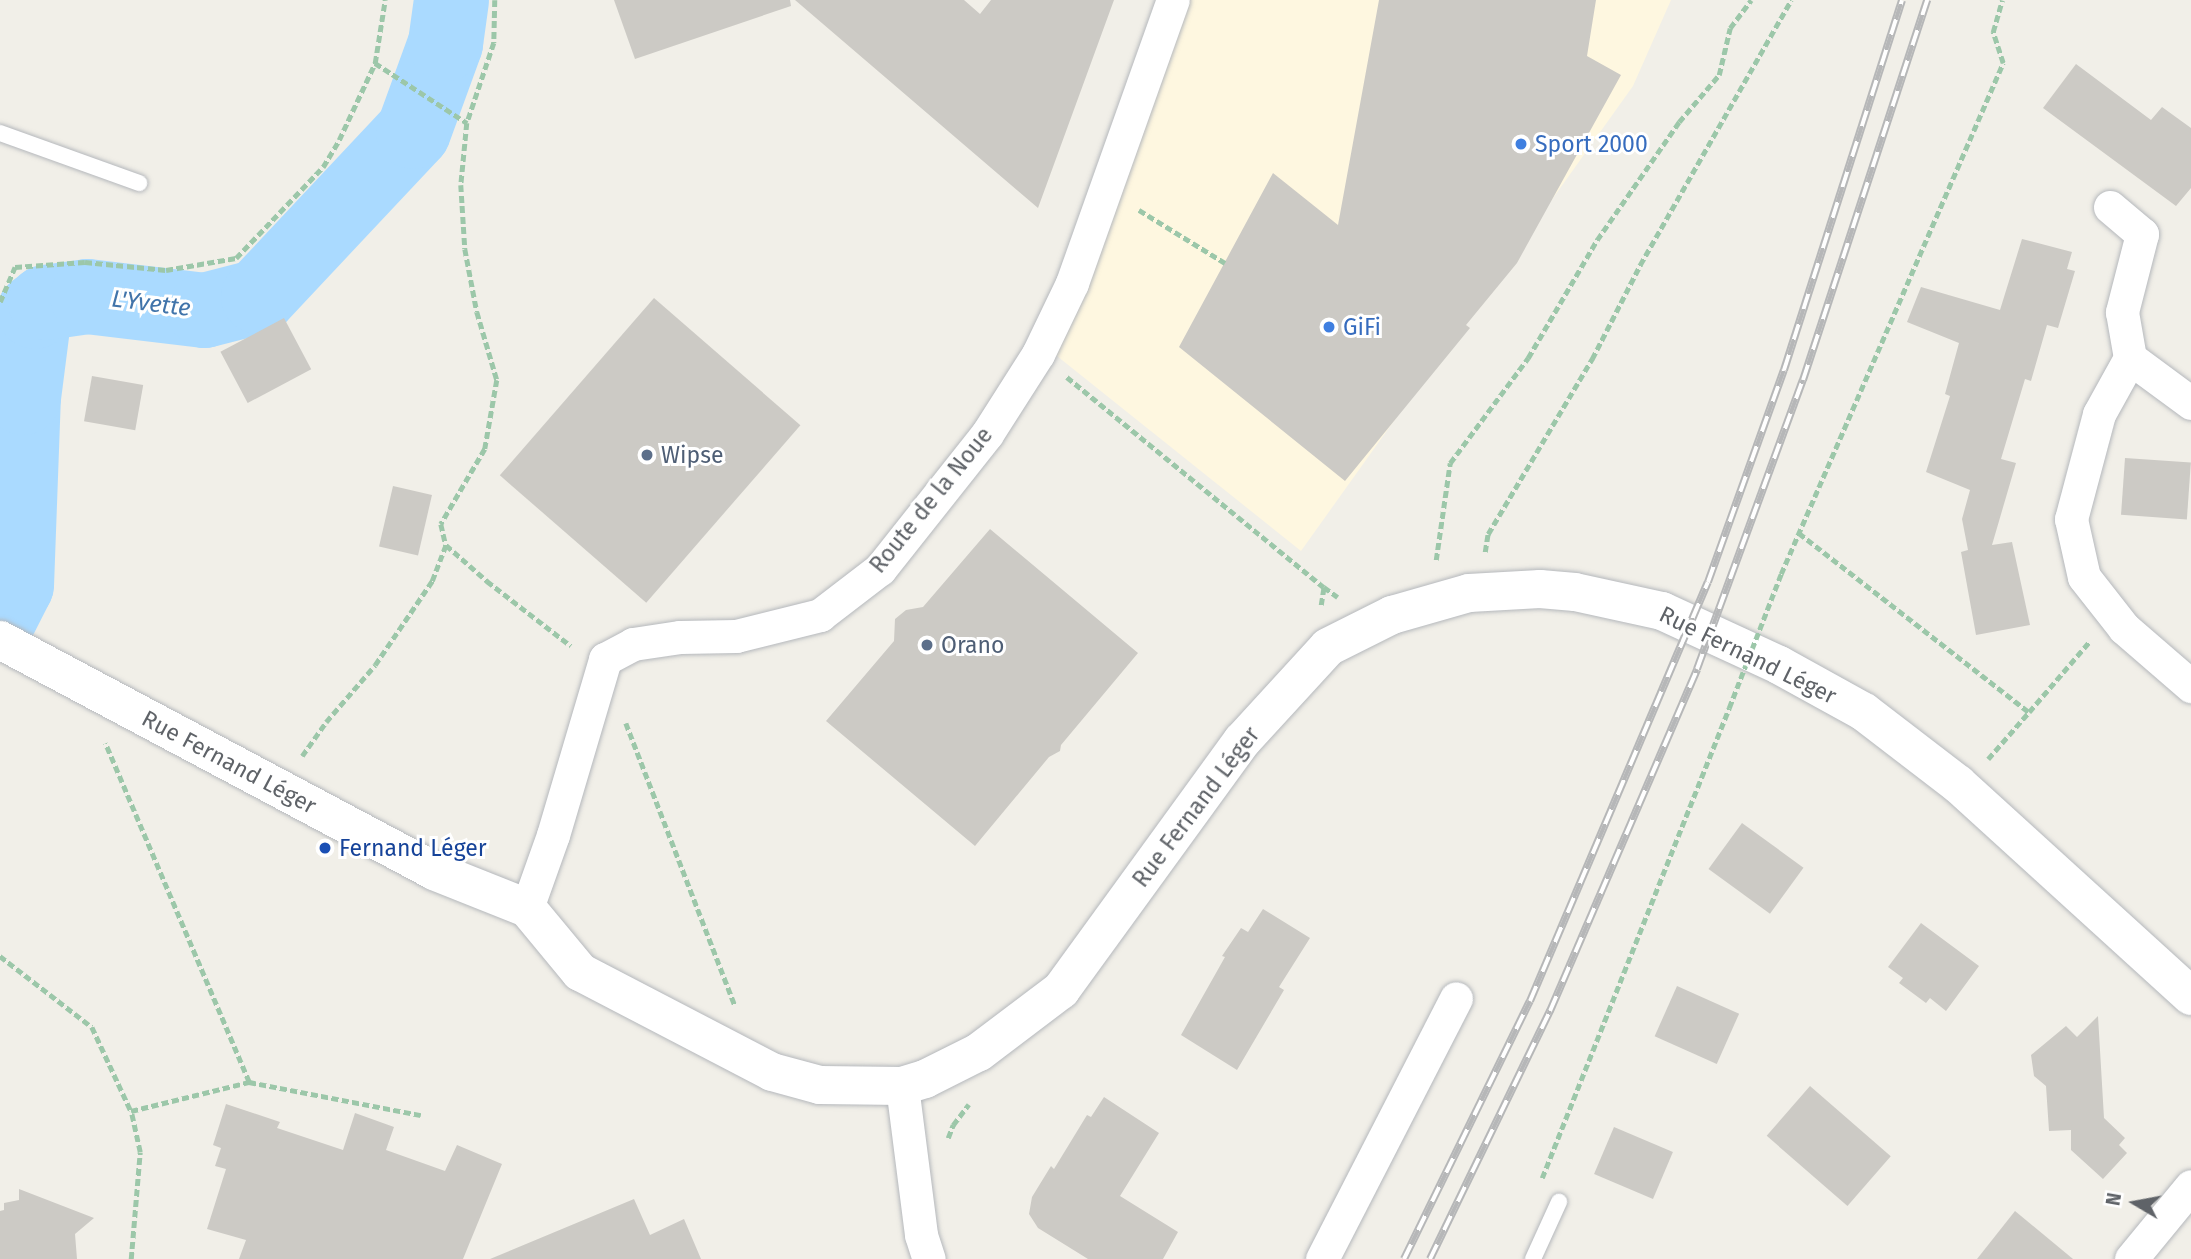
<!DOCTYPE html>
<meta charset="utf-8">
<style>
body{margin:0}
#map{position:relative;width:2191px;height:1259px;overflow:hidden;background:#f1efe8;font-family:"Fira Sans",sans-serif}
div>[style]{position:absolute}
.commercial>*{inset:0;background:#fef7e0}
.river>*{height:75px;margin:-37.5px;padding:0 37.5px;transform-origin:37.5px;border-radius:37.5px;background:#aadaff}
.building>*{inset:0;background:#cccac5;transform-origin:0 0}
.path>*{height:4.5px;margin-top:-2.25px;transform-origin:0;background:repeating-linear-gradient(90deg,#9cc7a9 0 7px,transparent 0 10.5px)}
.roads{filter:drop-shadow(0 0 2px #b5b8bc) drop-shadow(0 0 2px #b5b8bc)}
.lane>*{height:16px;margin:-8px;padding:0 8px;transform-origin:8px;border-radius:8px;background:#fff}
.street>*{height:33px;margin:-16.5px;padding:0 16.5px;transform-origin:16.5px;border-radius:16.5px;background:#fff}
.secondary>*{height:38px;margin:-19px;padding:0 19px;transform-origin:19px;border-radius:19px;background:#fff}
.rail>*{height:8px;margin-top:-4px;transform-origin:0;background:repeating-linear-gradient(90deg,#fff 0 16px,#b6b7b8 0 32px);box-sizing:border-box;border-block:2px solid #b6b7b8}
.path-bridge>*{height:4.5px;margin-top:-2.25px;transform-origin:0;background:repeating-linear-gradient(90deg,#9cc7a9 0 7px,transparent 0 10.5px)}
.dots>*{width:19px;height:19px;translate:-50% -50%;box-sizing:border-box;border:4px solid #fff;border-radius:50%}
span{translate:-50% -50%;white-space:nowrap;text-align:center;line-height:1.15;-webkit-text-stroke:6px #fff;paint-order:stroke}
.shop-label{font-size:23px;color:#366cbe}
.left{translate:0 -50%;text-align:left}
.service-label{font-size:23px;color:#4e5e75}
.street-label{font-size:23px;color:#5f6368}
.transit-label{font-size:23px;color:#164399}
.water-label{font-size:24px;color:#4174aa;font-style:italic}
.north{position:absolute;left:2100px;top:1168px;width:70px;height:70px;-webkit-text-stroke:5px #fff;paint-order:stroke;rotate:280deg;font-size:19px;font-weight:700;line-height:28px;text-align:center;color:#5f6368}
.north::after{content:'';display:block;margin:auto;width:24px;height:32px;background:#5f6368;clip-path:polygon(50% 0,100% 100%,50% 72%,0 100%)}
</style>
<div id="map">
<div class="commercial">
<div style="clip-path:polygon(1173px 0,1671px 0,1633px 86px,1301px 551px,1052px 352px)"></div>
</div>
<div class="river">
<div style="left:0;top:616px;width:35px;rotate:-63deg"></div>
<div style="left:16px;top:585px;width:188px;rotate:-87.9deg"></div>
<div style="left:23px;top:397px;width:87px;rotate:-82.7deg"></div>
<div style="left:34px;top:311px;width:14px;rotate:-39deg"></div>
<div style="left:45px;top:302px;width:42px;rotate:-8.1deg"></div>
<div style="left:87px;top:296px;width:118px;rotate:6.8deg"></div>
<div style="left:204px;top:310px;width:56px;rotate:-14.5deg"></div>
<div style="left:258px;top:296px;width:226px;rotate:-46.8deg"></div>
<div style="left:413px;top:131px;width:94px;rotate:-70deg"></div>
<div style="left:445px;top:43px;width:43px;rotate:-82.1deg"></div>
</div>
<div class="building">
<div style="clip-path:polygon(614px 0,790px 0,791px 6px,635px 59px)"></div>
<div style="clip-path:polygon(795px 0,964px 0,980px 14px,991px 0,1114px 0,1038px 208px)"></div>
<div style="clip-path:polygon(1379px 0,1596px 0,1587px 56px,1621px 75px,1517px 263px,1466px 325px,1470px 328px,1345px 481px,1179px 347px,1273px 173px,1338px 225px)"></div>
<div style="clip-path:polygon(2076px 64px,2151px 120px,2162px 107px,2191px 128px,2191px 188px,2176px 206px,2043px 108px)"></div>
<div style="clip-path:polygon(2022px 239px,2072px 252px,2067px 269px,2075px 271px,2058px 328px,2047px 325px,2031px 381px,2025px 379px,2001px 459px,2016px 463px,1992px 545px,2012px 542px,2030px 625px,1976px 635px,1961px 552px,1968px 550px,1962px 519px,1970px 490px,1926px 472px,1950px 396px,1945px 394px,1959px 343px,1907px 322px,1921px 287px,2000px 310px)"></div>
<div style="left:654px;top:298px;width:194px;height:235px;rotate:41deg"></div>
<div style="left:284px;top:318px;width:58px;height:72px;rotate:62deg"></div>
<div style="left:92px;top:376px;width:52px;height:46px;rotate:10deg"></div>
<div style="left:2125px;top:458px;width:66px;height:57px;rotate:4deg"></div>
<div style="left:393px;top:486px;width:40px;height:62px;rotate:13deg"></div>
<div style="clip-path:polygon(990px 529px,1138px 653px,1061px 745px,1060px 751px,1049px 757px,975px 846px,826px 721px,894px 641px,895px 619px,906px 610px,923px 607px)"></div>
<div style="left:1742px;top:823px;width:76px;height:57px;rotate:36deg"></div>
<div style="clip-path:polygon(1263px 909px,1310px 938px,1279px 987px,1284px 990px,1237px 1070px,1181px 1035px,1225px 957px,1222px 956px,1241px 928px,1248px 932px)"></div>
<div style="clip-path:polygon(1921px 923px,1979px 966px,1946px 1011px,1930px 998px,1926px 1003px,1899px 983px,1903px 978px,1888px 967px)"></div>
<div style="left:1677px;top:986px;width:68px;height:55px;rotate:24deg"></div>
<div style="clip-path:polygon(2098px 1016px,2104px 1118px,2125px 1138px,2119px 1145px,2127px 1153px,2103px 1179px,2071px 1150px,2071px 1130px,2049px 1131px,2046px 1086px,2034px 1076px,2031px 1055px,2066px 1026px,2077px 1037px)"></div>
<div style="left:1810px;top:1086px;width:107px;height:66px;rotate:41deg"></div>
<div style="clip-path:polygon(1104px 1097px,1159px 1133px,1120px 1196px,1178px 1232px,1163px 1259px,1088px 1259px,1038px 1228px,1029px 1214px,1032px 1197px,1051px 1166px,1054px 1169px,1087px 1115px,1091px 1117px)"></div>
<div style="clip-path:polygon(226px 1104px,280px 1122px,277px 1128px,343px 1150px,355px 1113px,394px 1127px,386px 1150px,445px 1171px,457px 1145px,502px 1164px,463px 1259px,239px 1259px,246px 1240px,207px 1229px,226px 1169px,215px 1166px,221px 1148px,213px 1145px)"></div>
<div style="left:1614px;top:1127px;width:64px;height:51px;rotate:23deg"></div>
<div style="clip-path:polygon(19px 1189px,94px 1218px,75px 1234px,77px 1259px,0 1259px,0 1211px,4px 1210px,4px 1203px,19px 1200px)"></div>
<div style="clip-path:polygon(634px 1199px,650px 1235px,684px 1219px,701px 1259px,490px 1259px)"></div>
<div style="clip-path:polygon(2015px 1211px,2073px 1259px,1977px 1259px)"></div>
</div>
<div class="path">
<div style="left:495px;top:0;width:43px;rotate:91.3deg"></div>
<div style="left:494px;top:43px;width:84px;rotate:108.6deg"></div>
<div style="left:467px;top:123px;width:62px;rotate:95.5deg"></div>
<div style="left:461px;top:185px;width:64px;rotate:86.4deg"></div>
<div style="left:465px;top:249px;width:64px;rotate:79.2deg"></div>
<div style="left:477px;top:312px;width:71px;rotate:73.6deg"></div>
<div style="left:497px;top:380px;width:70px;rotate:99.9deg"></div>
<div style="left:485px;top:449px;width:87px;rotate:120.4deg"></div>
<div style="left:441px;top:524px;width:22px;rotate:77deg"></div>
<div style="left:446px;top:545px;width:55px;rotate:41.3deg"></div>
<div style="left:487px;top:581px;width:106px;rotate:37.7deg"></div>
<div style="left:375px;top:63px;width:110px;rotate:33.1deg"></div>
<div style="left:1139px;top:210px;width:101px;rotate:31.6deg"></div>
<div style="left:0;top:302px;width:38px;rotate:-67deg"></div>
<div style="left:15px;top:267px;width:70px;rotate:-4.1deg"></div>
<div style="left:85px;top:262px;width:81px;rotate:5.6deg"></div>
<div style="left:166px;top:270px;width:71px;rotate:-9.7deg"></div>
<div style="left:236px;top:258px;width:126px;rotate:-46.3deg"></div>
<div style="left:323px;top:167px;width:31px;rotate:-59deg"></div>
<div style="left:339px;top:140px;width:85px;rotate:-64.9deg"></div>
<div style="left:375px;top:63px;width:64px;rotate:-81deg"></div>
<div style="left:1067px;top:377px;width:332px;rotate:39.3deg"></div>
<div style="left:1799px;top:533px;width:291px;rotate:37.9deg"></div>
<div style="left:2029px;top:712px;width:92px;rotate:-49.4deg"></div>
<div style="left:1485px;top:552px;width:18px;rotate:-81deg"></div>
<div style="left:1488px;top:534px;width:204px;rotate:-59.3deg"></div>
<div style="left:1592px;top:359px;width:106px;rotate:-62.9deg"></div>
<div style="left:1640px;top:265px;width:305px;rotate:-60.3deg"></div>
<div style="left:1436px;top:560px;width:98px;rotate:-81.8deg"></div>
<div style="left:1450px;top:463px;width:131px;rotate:-53.4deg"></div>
<div style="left:1528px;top:358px;width:137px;rotate:-59.7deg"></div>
<div style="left:1597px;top:240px;width:144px;rotate:-55.2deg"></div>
<div style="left:1679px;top:122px;width:62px;rotate:-49.6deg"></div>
<div style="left:1719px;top:75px;width:48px;rotate:-76.8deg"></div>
<div style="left:1730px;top:28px;width:35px;rotate:-53deg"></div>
<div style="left:1781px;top:574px;width:557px;rotate:-66.52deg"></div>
<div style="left:2003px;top:63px;width:33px;rotate:-108deg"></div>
<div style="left:1993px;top:32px;width:33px;rotate:-74deg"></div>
<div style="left:1321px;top:605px;width:18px;rotate:-81deg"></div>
<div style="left:1324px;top:587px;width:17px;rotate:36deg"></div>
<div style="left:626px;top:723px;width:302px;rotate:68.9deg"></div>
<div style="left:302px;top:756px;width:42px;rotate:-54.8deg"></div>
<div style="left:326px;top:722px;width:75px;rotate:-49.3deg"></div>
<div style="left:375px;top:665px;width:102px;rotate:-55.8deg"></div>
<div style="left:432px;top:581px;width:39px;rotate:-69deg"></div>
<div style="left:1988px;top:759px;width:62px;rotate:-48.9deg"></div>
<div style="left:0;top:956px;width:116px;rotate:37.7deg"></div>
<div style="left:92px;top:1027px;width:93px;rotate:65.1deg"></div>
<div style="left:131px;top:1111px;width:122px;rotate:-13.8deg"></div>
<div style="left:249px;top:1082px;width:368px;rotate:-113deg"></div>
<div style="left:249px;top:1082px;width:175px;rotate:10.9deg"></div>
<div style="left:948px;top:1138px;width:14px;rotate:-69deg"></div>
<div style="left:953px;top:1125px;width:26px;rotate:-53deg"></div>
<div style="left:1542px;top:1178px;width:506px;rotate:-68.3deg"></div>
<div style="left:131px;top:1259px;width:107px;rotate:-85.2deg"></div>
<div style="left:140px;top:1152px;width:42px;rotate:-102.4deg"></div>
</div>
<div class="roads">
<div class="lane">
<div style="left:0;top:133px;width:148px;rotate:19.8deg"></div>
<div style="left:1533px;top:1259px;width:63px;rotate:-65.5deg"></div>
</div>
<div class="street">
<div style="left:2110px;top:207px;width:42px;rotate:40.2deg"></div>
<div style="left:2142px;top:234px;width:81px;rotate:104.4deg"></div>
<div style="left:2122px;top:312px;width:47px;rotate:80.1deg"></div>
<div style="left:2191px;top:403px;width:76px;rotate:-143.6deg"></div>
<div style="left:2130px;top:358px;width:64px;rotate:119deg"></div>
<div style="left:2099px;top:414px;width:109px;rotate:104.9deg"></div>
<div style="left:2071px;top:519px;width:59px;rotate:77.4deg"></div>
<div style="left:2084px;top:577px;width:65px;rotate:51.9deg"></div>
<div style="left:2124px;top:628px;width:89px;rotate:40.9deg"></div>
<div style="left:527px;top:908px;width:77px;rotate:-70.4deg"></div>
<div style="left:553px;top:835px;width:184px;rotate:-73.5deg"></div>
<div style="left:605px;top:659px;width:32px;rotate:-28deg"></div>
<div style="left:633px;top:644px;width:48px;rotate:-8.5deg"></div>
<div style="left:680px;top:637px;width:56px;rotate:-1deg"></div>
<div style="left:736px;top:636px;width:87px;rotate:-14deg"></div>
<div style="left:820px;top:615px;width:76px;rotate:-37.5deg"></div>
<div style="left:880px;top:569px;width:172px;rotate:-51.6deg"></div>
<div style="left:987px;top:434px;width:95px;rotate:-57.5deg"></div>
<div style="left:1038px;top:354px;width:79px;rotate:-64.4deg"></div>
<div style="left:1072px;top:283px;width:300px;rotate:-70.4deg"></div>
<div style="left:902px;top:1086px;width:150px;rotate:82.7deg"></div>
<div style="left:921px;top:1235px;width:25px;rotate:72deg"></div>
<div style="left:1322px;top:1259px;width:293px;rotate:-62.8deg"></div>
<div style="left:2131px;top:1259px;width:94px;rotate:-50.6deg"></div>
</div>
<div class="secondary">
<div style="left:0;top:640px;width:492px;rotate:28deg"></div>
<div style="left:434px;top:871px;width:100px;rotate:21.7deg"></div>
<div style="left:527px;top:908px;width:83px;rotate:50.4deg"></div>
<div style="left:580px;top:972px;width:216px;rotate:27.5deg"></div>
<div style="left:772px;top:1072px;width:50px;rotate:15.2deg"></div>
<div style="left:820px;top:1085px;width:82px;rotate:0.7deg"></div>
<div style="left:902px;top:1086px;width:24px;rotate:-17deg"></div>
<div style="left:925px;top:1079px;width:60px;rotate:-26.6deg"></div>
<div style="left:979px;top:1052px;width:103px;rotate:-37.1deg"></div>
<div style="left:1061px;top:990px;width:308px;rotate:-54deg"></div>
<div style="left:1242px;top:741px;width:127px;rotate:-47.5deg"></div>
<div style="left:1328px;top:647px;width:72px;rotate:-26.6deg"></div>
<div style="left:1392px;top:615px;width:80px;rotate:-15.9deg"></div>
<div style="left:1469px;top:593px;width:71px;rotate:-3.2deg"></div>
<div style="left:1540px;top:589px;width:35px;rotate:5deg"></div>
<div style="left:1575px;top:592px;width:89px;rotate:12.3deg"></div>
<div style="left:1662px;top:611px;width:129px;rotate:24.8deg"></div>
<div style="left:1779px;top:665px;width:97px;rotate:28.9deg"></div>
<div style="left:1864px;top:712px;width:118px;rotate:37.5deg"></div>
<div style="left:1958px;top:784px;width:315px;rotate:42.3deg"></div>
</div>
</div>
<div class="rail">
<div style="left:1404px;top:1259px;width:287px;rotate:-64deg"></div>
<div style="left:1530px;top:1001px;width:455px;rotate:-67deg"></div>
<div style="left:1708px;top:582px;width:225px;rotate:-70.3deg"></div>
<div style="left:1784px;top:370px;width:388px;rotate:-72.3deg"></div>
<div style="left:1430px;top:1259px;width:276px;rotate:-64.2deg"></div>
<div style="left:1550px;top:1011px;width:372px;rotate:-66.7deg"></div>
<div style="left:1697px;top:669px;width:308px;rotate:-69.9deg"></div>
<div style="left:1803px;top:380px;width:400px;rotate:-71.9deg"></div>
</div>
<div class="path-bridge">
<div style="left:1729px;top:708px;width:144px;rotate:-68.8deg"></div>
</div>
<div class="dots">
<div style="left:1521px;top:144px;background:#3f7fe0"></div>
<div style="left:1329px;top:327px;background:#3f7fe0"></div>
<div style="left:647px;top:455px;background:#5c6f8a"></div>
<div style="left:927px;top:645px;background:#5c6f8a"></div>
<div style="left:325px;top:848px;background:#1a4fb4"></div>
</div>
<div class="shop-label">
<span class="left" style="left:1535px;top:144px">Sport 2000</span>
<span class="left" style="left:1343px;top:327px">GiFi</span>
</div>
<div class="service-label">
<span class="left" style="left:661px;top:455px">Wipse</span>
<span class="left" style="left:941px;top:645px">Orano</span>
</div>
<div class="street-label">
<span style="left:931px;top:500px;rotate:-51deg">Route de la Noue</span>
<span style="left:1748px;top:655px;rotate:26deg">Rue Fernand Léger</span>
<span style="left:229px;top:762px;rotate:28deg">Rue Fernand Léger</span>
<span style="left:1196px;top:807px;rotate:-53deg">Rue Fernand Léger</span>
</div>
<div class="transit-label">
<span class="left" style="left:339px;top:848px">Fernand Léger</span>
</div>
<div class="water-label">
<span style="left:151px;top:304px;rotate:7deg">L'Yvette</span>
</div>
<div class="north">N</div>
</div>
